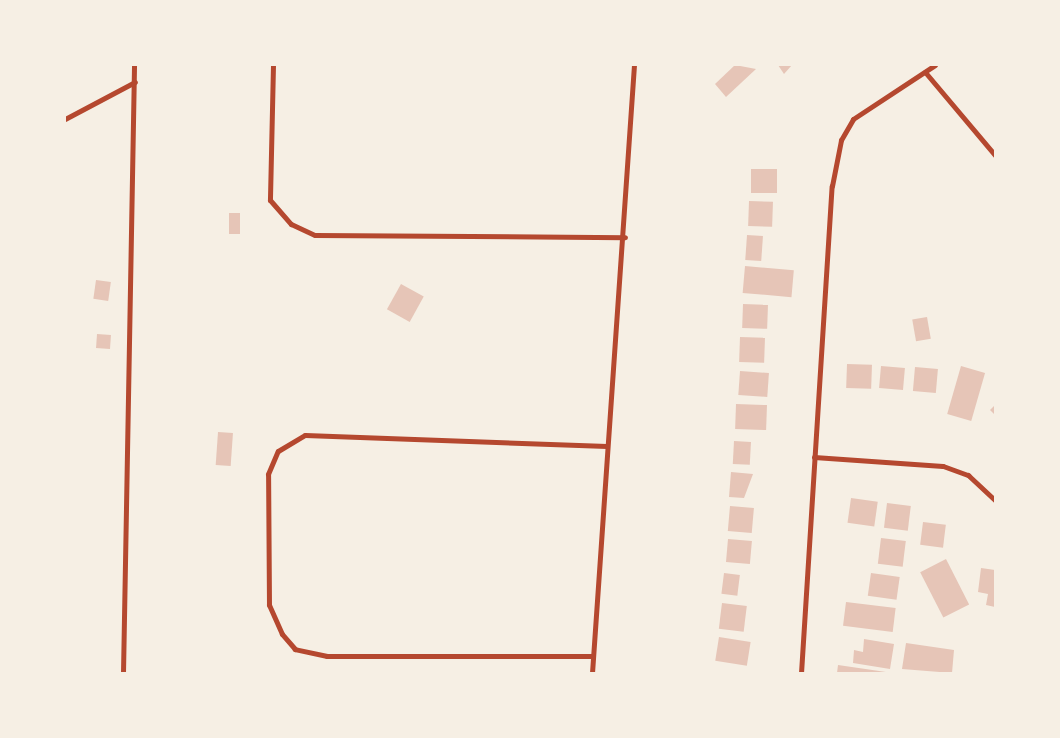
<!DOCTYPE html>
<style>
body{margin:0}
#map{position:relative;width:1060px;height:738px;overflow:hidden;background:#f6efe4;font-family:Figtree,sans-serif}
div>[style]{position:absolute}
.building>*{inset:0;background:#e6c5b7;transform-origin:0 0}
.minor>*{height:5px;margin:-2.5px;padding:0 2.5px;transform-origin:2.5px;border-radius:2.5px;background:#b5482f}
span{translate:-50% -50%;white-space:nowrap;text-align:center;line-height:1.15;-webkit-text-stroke:5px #f6efe4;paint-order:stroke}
.frame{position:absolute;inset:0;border:66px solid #f6efe4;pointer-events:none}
</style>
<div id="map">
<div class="building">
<div style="clip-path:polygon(735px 65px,756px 69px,726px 97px,715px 84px)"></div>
<div style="clip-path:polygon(778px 65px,792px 65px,784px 74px)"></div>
<div style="left:751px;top:169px;width:26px;height:24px"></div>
<div style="left:749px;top:201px;width:24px;height:25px;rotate:2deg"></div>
<div style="left:229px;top:213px;width:11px;height:21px"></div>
<div style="left:747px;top:235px;width:16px;height:25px;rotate:4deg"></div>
<div style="left:745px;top:266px;width:49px;height:27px;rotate:5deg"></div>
<div style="left:96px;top:280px;width:15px;height:19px;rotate:8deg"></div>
<div style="left:401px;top:284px;width:26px;height:29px;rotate:29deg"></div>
<div style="left:743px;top:304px;width:25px;height:24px;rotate:2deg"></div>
<div style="left:927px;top:317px;width:22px;height:15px;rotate:80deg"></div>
<div style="left:97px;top:334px;width:14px;height:14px;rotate:4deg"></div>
<div style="left:740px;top:337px;width:25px;height:25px;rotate:2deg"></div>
<div style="left:847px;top:364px;width:25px;height:24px;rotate:2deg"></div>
<div style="left:881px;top:366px;width:24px;height:22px;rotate:5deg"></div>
<div style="left:961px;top:366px;width:25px;height:50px;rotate:16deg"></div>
<div style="left:915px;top:367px;width:23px;height:24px;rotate:5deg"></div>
<div style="left:740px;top:371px;width:29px;height:24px;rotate:4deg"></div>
<div style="left:736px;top:404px;width:31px;height:25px;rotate:2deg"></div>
<div style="clip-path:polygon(995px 405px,995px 415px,990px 410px)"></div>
<div style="left:218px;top:432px;width:15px;height:33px;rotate:4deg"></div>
<div style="left:734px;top:441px;width:17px;height:23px;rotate:3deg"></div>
<div style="clip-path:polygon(731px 472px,753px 474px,744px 498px,729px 497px)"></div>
<div style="left:851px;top:498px;width:27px;height:25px;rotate:8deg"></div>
<div style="left:887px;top:503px;width:24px;height:25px;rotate:7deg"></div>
<div style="left:730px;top:506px;width:24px;height:25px;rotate:5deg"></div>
<div style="left:923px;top:522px;width:23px;height:23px;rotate:7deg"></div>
<div style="left:881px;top:538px;width:25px;height:26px;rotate:7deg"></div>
<div style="left:728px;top:539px;width:24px;height:23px;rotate:5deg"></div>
<div style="left:946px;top:559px;width:51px;height:29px;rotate:63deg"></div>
<div style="clip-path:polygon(981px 568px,995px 570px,995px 607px,986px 605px,988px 594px,978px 592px)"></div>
<div style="left:724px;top:573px;width:16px;height:21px;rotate:7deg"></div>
<div style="left:871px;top:573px;width:29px;height:23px;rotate:8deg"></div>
<div style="left:846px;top:602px;width:50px;height:24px;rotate:7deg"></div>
<div style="left:722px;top:603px;width:25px;height:26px;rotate:7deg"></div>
<div style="left:719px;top:637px;width:32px;height:24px;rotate:9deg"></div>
<div style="clip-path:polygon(864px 639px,894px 644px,890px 669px,853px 663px,854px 650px,863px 652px)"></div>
<div style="clip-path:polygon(906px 643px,954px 650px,952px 673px,902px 669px)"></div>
<div style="clip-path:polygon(838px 665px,886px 672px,886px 673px,837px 673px)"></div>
</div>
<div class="minor">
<div style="left:273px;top:65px;width:135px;rotate:91.3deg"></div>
<div style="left:270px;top:200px;width:32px;rotate:49deg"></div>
<div style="left:291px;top:224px;width:26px;rotate:25deg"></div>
<div style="left:315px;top:235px;width:310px;rotate:0.4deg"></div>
<div style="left:925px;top:72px;width:109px;rotate:49.9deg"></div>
<div style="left:65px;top:119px;width:79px;rotate:-27.9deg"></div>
<div style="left:814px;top:457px;width:129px;rotate:4deg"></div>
<div style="left:943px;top:466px;width:27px;rotate:20deg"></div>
<div style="left:968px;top:475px;width:37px;rotate:43deg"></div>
<div style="left:592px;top:656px;width:265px;rotate:180deg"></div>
<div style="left:327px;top:656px;width:33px;rotate:-168deg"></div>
<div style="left:295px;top:649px;width:20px;rotate:-131deg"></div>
<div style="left:282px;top:634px;width:32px;rotate:-114deg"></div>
<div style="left:269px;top:605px;width:131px;rotate:-90.4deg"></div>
<div style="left:268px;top:474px;width:25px;rotate:-67deg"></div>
<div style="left:278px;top:451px;width:31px;rotate:-31deg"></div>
<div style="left:305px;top:435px;width:302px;rotate:2.1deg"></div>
<div style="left:123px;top:673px;width:608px;rotate:-88.96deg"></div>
<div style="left:592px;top:673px;width:609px;rotate:-86.05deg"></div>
<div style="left:801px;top:673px;width:488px;rotate:-86.4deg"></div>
<div style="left:832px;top:186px;width:47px;rotate:-78.9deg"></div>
<div style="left:841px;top:140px;width:24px;rotate:-60deg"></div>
<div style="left:853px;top:119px;width:98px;rotate:-33.4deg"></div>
</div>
<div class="frame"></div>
</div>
